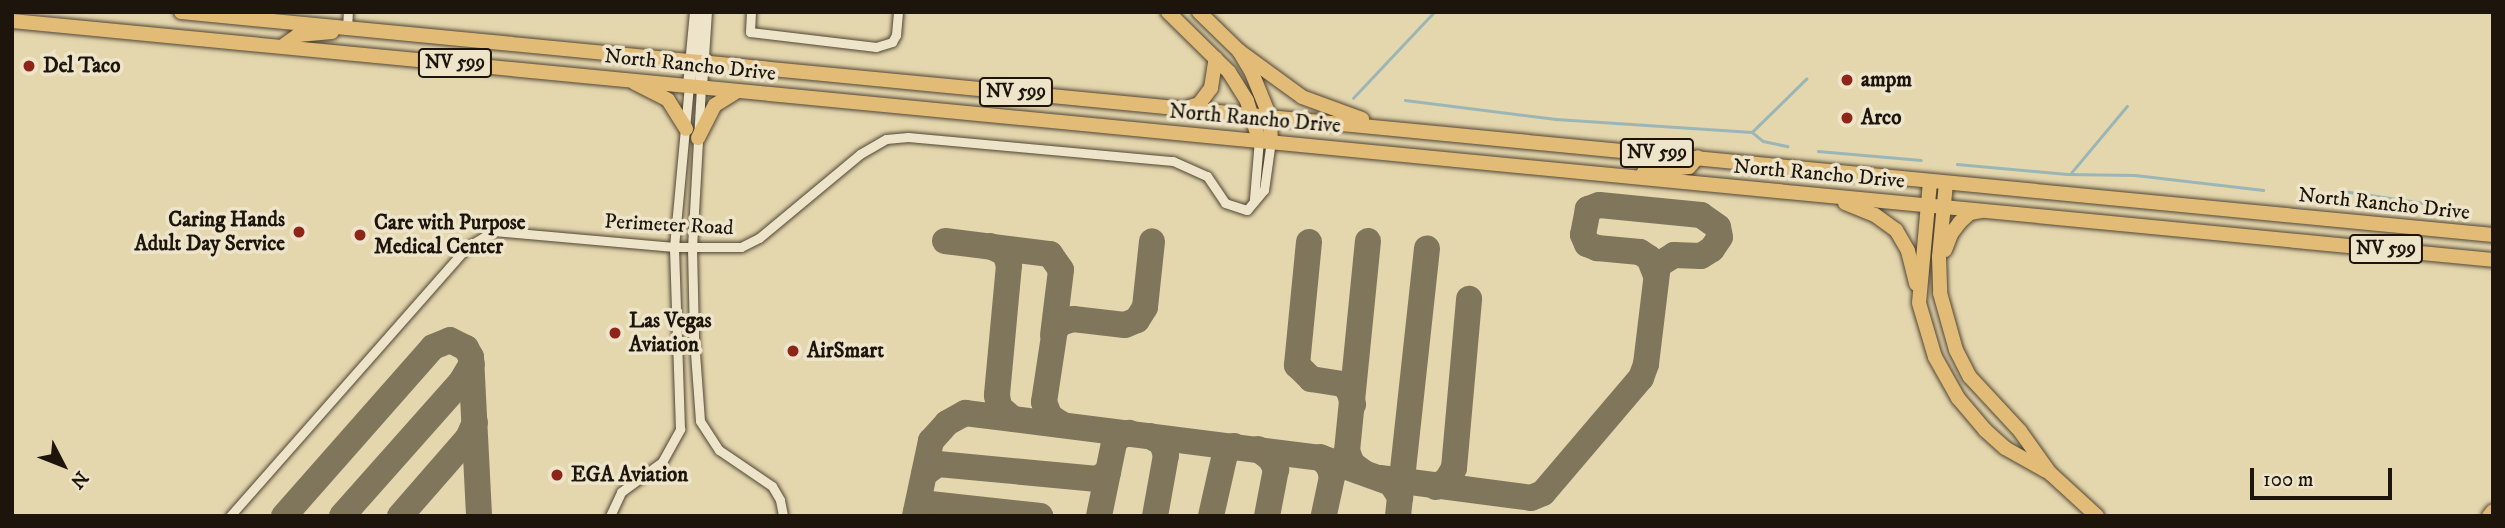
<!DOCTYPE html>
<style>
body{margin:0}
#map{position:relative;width:2505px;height:528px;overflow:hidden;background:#e4d6ad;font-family:"IM FELL DW Pica",serif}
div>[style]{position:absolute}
.stream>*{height:2.5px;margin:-1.25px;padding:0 1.25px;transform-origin:1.25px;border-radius:1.25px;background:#9bb6b7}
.taxiway>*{height:26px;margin:-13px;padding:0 13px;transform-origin:13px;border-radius:13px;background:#80765c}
.roads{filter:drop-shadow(0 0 2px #4f4534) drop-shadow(0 0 2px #4f4534)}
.street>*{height:9px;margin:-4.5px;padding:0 4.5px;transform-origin:4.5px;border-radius:4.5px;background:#ede4ca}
.secondary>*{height:12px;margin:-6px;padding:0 6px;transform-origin:6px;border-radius:6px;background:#ede4ca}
.primary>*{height:14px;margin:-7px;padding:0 7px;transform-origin:7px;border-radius:7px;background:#e2bb76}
.dots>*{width:19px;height:19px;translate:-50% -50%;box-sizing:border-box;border:4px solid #ede4ca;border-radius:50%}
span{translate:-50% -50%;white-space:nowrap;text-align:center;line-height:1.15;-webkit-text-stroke:7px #ede4ca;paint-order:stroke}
.shield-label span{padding:2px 5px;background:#ede4ca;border:2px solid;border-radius:5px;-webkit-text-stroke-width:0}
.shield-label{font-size:19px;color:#1d150c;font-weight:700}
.street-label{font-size:21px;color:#1d150c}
.poi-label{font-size:21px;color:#1d150c;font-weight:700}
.left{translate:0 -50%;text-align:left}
.right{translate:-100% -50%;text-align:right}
.frame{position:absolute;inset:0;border:14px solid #1d150c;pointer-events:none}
.north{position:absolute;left:28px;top:430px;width:70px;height:70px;-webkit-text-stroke:5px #ede4ca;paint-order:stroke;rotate:132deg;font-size:19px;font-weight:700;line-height:28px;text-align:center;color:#1d150c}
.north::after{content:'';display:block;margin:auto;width:24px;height:32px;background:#1d150c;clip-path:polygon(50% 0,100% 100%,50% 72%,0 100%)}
.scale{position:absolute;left:2250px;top:468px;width:142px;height:32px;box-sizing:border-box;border:4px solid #1d150c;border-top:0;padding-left:9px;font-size:21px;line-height:24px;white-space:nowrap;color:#1d150c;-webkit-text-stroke:5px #ede4ca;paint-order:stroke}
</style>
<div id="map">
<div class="stream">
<div style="left:1353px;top:98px;width:118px;rotate:-46.7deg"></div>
<div style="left:1405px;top:100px;width:152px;rotate:7.2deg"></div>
<div style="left:1556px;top:119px;width:196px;rotate:3.8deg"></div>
<div style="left:1752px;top:132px;width:76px;rotate:-44.5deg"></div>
<div style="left:1752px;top:132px;width:14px;rotate:39deg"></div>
<div style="left:1763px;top:141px;width:25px;rotate:12deg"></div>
<div style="left:1818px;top:151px;width:103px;rotate:5deg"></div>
<div style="left:1957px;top:164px;width:110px;rotate:5.2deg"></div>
<div style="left:2067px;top:174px;width:68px;rotate:0.8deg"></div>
<div style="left:2135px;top:175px;width:129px;rotate:6.7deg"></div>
<div style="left:2071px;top:173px;width:87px;rotate:-50.1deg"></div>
<div style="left:2307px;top:195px;width:16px;rotate:4deg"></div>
<div style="left:2323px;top:196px;width:21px;rotate:-14deg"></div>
<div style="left:2343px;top:191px;width:108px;rotate:8.5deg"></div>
</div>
<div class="taxiway">
<div style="left:945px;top:241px;width:106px;rotate:7.1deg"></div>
<div style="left:1050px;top:254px;width:19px;rotate:55deg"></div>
<div style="left:1061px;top:270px;width:65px;rotate:97deg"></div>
<div style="left:1309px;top:242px;width:124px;rotate:95.6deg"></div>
<div style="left:1297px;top:365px;width:20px;rotate:45deg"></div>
<div style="left:1311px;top:379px;width:32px;rotate:9deg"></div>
<div style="left:1343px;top:384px;width:9px;rotate:49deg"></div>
<div style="left:1349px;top:391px;width:14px;rotate:73deg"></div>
<div style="left:990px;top:246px;width:17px;rotate:25deg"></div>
<div style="left:1005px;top:253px;width:13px;rotate:72deg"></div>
<div style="left:1009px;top:265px;width:131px;rotate:95.3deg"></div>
<div style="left:997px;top:395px;width:12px;rotate:81deg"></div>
<div style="left:999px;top:407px;width:18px;rotate:41deg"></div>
<div style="left:1063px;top:425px;width:15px;rotate:-148deg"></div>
<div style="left:1050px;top:417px;width:16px;rotate:-112deg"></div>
<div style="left:1044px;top:402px;width:74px;rotate:-81.4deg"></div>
<div style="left:1055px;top:329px;width:8px;rotate:-45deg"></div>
<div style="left:1061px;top:323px;width:13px;rotate:-18deg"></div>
<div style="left:1073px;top:319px;width:52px;rotate:6.6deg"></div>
<div style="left:1125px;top:325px;width:13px;rotate:-23deg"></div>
<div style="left:1137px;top:320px;width:15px;rotate:-58deg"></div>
<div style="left:1145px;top:307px;width:66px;rotate:-83.9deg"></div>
<div style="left:1150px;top:436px;width:14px;rotate:30deg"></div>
<div style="left:1162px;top:443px;width:13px;rotate:72deg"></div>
<div style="left:1166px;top:455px;width:62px;rotate:100.2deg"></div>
<div style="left:1258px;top:449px;width:15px;rotate:37deg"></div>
<div style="left:1270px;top:458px;width:13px;rotate:61deg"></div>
<div style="left:1276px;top:469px;width:48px;rotate:100.8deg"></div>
<div style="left:1320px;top:457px;width:13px;rotate:45deg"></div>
<div style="left:1329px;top:466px;width:11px;rotate:75deg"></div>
<div style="left:1332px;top:477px;width:40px;rotate:102deg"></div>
<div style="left:1363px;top:472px;width:14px;rotate:-144deg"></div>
<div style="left:1352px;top:464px;width:14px;rotate:-111deg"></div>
<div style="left:1347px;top:451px;width:211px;rotate:-84.3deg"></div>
<div style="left:924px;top:474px;width:17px;rotate:-36deg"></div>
<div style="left:938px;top:464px;width:160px;rotate:5.4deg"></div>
<div style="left:1097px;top:479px;width:13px;rotate:-32deg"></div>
<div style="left:1380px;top:478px;width:152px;rotate:7.5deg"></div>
<div style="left:1531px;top:498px;width:13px;rotate:-23deg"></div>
<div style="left:1543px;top:493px;width:151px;rotate:-49.6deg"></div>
<div style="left:1641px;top:378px;width:15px;rotate:-70deg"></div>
<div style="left:1646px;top:364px;width:100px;rotate:-83.1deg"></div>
<div style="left:1658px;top:265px;width:19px;rotate:-32deg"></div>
<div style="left:1674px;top:255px;width:27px;rotate:2deg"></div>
<div style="left:1701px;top:256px;width:13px;rotate:-32deg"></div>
<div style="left:1712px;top:249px;width:14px;rotate:-56deg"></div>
<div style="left:1720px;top:237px;width:10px;rotate:-101deg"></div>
<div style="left:1718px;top:227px;width:21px;rotate:-145deg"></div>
<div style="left:1701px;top:215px;width:102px;rotate:-174.4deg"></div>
<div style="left:1599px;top:205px;width:12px;rotate:160deg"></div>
<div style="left:1588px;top:209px;width:26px;rotate:101deg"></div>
<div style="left:1583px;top:235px;width:10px;rotate:66deg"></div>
<div style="left:1587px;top:244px;width:11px;rotate:22deg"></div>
<div style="left:1597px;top:248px;width:43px;rotate:5.3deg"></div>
<div style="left:1640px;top:252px;width:11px;rotate:34deg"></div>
<div style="left:1649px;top:258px;width:16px;rotate:68deg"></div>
<div style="left:1436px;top:487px;width:13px;rotate:-32deg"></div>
<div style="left:1447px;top:480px;width:14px;rotate:-60deg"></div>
<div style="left:1454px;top:468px;width:170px;rotate:-84.9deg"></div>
<div style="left:1400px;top:497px;width:250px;rotate:-83.8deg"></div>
<div style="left:916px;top:512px;width:8px;rotate:-50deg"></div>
<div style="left:921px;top:506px;width:9px;rotate:-13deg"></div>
<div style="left:930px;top:504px;width:111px;rotate:6.2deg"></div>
<div style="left:284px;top:516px;width:225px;rotate:-48.6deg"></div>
<div style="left:433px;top:347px;width:18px;rotate:-22deg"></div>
<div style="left:450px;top:340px;width:18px;rotate:27deg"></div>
<div style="left:466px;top:348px;width:10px;rotate:61deg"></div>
<div style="left:471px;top:357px;width:159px;rotate:87.1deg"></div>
<div style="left:342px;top:516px;width:179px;rotate:-48.4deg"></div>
<div style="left:461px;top:382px;width:21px;rotate:-59deg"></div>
<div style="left:400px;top:516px;width:103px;rotate:-48.9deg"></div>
<div style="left:468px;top:438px;width:17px;rotate:-66deg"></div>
<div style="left:915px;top:516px;width:77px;rotate:-78deg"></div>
<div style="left:931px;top:441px;width:24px;rotate:-48deg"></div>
<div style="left:947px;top:423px;width:21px;rotate:-29deg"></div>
<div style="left:965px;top:413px;width:360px;rotate:7.2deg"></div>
<div style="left:1322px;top:458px;width:73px;rotate:19.9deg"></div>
<div style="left:1391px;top:483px;width:17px;rotate:57deg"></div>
<div style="left:1400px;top:497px;width:19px;rotate:96deg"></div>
<div style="left:1099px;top:516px;width:75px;rotate:-78.4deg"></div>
<div style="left:1114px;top:443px;width:7px;rotate:-56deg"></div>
<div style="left:1118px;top:437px;width:12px;rotate:-20deg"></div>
<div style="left:1211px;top:516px;width:64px;rotate:-77.3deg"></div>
<div style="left:1225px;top:454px;width:12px;rotate:-42deg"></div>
</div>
<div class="roads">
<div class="street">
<div style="left:751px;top:12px;width:20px;rotate:93deg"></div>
<div style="left:750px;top:32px;width:127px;rotate:6.8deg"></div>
<div style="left:876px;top:47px;width:17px;rotate:-17deg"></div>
<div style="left:892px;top:42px;width:8px;rotate:-60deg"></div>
<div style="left:896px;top:35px;width:23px;rotate:-85deg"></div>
<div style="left:347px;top:29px;width:17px;rotate:-87deg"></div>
<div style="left:701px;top:87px;width:161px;rotate:93.2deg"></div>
<div style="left:692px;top:248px;width:91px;rotate:88.7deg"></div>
<div style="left:694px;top:339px;width:82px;rotate:85.8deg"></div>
<div style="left:700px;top:421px;width:35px;rotate:57deg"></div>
<div style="left:719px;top:450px;width:64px;rotate:34.2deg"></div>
<div style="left:772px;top:486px;width:16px;rotate:60deg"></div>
<div style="left:780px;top:500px;width:16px;rotate:79deg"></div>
<div style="left:1254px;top:199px;width:59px;rotate:-85.2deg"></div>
<div style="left:230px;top:516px;width:359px;rotate:-48.6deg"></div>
<div style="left:467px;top:247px;width:31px;rotate:-31deg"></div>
<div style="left:494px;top:231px;width:181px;rotate:5.1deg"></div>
<div style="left:674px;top:247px;width:67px"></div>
<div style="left:741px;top:247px;width:20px;rotate:-27deg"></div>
<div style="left:759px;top:238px;width:131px;rotate:-39.7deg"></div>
<div style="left:860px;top:154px;width:30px;rotate:-30deg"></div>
<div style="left:886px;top:139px;width:22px;rotate:-5deg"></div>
<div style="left:908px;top:137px;width:266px;rotate:5.2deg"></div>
<div style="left:1173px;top:161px;width:37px;rotate:24deg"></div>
<div style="left:1207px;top:176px;width:32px;rotate:56deg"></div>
<div style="left:1225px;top:203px;width:23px;rotate:18deg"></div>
<div style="left:1247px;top:210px;width:26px;rotate:-50deg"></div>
<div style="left:1264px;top:190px;width:49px;rotate:-81.9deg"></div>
<div style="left:610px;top:516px;width:26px;rotate:-65deg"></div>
<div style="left:621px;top:492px;width:51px;rotate:-36.2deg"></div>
<div style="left:662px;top:462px;width:38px;rotate:-61deg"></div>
<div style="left:680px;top:429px;width:182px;rotate:-91.9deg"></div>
<div style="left:674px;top:247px;width:162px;rotate:-84.7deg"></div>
</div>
<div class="secondary">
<div style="left:689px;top:86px;width:74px;rotate:-84.6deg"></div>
<div style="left:701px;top:87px;width:75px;rotate:-86.2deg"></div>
</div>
<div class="primary">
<div style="left:181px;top:12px;width:2323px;rotate:5.51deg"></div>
<div style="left:1168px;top:12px;width:86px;rotate:44.5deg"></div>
<div style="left:1229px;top:72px;width:34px;rotate:58deg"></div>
<div style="left:1247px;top:101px;width:41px;rotate:72.9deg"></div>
<div style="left:1199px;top:12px;width:56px;rotate:44.3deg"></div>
<div style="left:1239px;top:51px;width:26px;rotate:59deg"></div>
<div style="left:1252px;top:73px;width:48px;rotate:67.8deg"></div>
<div style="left:1270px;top:117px;width:24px;rotate:88deg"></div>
<div style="left:12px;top:21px;width:2492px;rotate:5.5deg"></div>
<div style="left:283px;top:46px;width:19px;rotate:-36deg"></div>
<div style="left:298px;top:35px;width:34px;rotate:-5deg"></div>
<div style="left:1239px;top:51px;width:78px;rotate:36.1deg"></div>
<div style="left:1302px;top:97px;width:64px;rotate:20.1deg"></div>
<div style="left:635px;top:83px;width:37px;rotate:27deg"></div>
<div style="left:668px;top:100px;width:34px;rotate:58deg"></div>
<div style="left:1186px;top:108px;width:14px;rotate:-17deg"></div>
<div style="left:1199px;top:104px;width:20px;rotate:-53deg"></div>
<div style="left:1211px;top:88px;width:30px;rotate:-81deg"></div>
<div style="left:698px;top:138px;width:37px;rotate:-63deg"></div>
<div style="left:715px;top:105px;width:26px;rotate:-32deg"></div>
<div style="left:1644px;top:172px;width:45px;rotate:-6.3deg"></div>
<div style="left:1689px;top:167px;width:13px;rotate:-48deg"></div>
<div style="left:1930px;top:182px;width:121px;rotate:95.2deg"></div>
<div style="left:1919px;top:303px;width:56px;rotate:73.5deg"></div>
<div style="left:1935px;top:357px;width:47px;rotate:60.7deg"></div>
<div style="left:1958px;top:398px;width:42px;rotate:49.8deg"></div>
<div style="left:1985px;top:430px;width:27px;rotate:42deg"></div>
<div style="left:2005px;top:448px;width:47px;rotate:29.3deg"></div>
<div style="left:1946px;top:183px;width:74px;rotate:95.4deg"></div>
<div style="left:1939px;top:257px;width:36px;rotate:88deg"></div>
<div style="left:1940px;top:293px;width:59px;rotate:74.3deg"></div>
<div style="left:1956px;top:350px;width:30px;rotate:63deg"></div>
<div style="left:1970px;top:377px;width:74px;rotate:47.2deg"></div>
<div style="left:2020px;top:431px;width:52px;rotate:54.5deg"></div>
<div style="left:2050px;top:473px;width:64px;rotate:42.5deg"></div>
<div style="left:1845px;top:203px;width:32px;rotate:22deg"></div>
<div style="left:1875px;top:215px;width:26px;rotate:36deg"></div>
<div style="left:1896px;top:230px;width:24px;rotate:60deg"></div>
<div style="left:1908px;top:251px;width:34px;rotate:76deg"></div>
<div style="left:1945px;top:250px;width:17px;rotate:-69deg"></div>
<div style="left:1951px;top:234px;width:15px;rotate:-53deg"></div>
<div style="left:1960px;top:222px;width:13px;rotate:-42deg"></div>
<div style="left:1970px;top:213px;width:11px;rotate:-10deg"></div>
<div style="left:2489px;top:516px;width:6px;rotate:-51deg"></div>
</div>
</div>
<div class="dots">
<div style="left:29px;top:66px;background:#8f2418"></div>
<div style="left:1847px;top:80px;background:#8f2418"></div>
<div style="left:1847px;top:118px;background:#8f2418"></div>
<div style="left:299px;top:232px;background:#8f2418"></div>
<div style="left:360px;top:235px;background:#8f2418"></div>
<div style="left:615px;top:333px;background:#8f2418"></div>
<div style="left:793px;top:351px;background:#8f2418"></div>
<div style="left:557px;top:475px;background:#8f2418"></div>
</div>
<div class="shield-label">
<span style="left:455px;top:63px">NV 599</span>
<span style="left:1016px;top:92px">NV 599</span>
<span style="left:1657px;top:153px">NV 599</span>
<span style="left:2386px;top:249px">NV 599</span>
</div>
<div class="street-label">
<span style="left:690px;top:65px;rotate:6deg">North Rancho Drive</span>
<span style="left:1255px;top:119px;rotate:5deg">North Rancho Drive</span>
<span style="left:1819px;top:174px;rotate:5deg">North Rancho Drive</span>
<span style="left:2384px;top:204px;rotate:6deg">North Rancho Drive</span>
<span style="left:669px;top:225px;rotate:3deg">Perimeter Road</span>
</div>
<div class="poi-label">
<span class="left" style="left:43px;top:66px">Del Taco</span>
<span class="left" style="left:1861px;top:80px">ampm</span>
<span class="left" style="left:1861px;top:118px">Arco</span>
<span class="right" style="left:285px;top:232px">Caring Hands<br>Adult Day Service</span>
<span class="left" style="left:374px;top:235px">Care with Purpose<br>Medical Center</span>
<span class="left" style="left:629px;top:333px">Las Vegas<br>Aviation</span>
<span class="left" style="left:807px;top:351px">AirSmart</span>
<span class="left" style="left:571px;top:475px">EGA Aviation</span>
</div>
<div class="frame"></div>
<div class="north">N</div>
<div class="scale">100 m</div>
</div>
